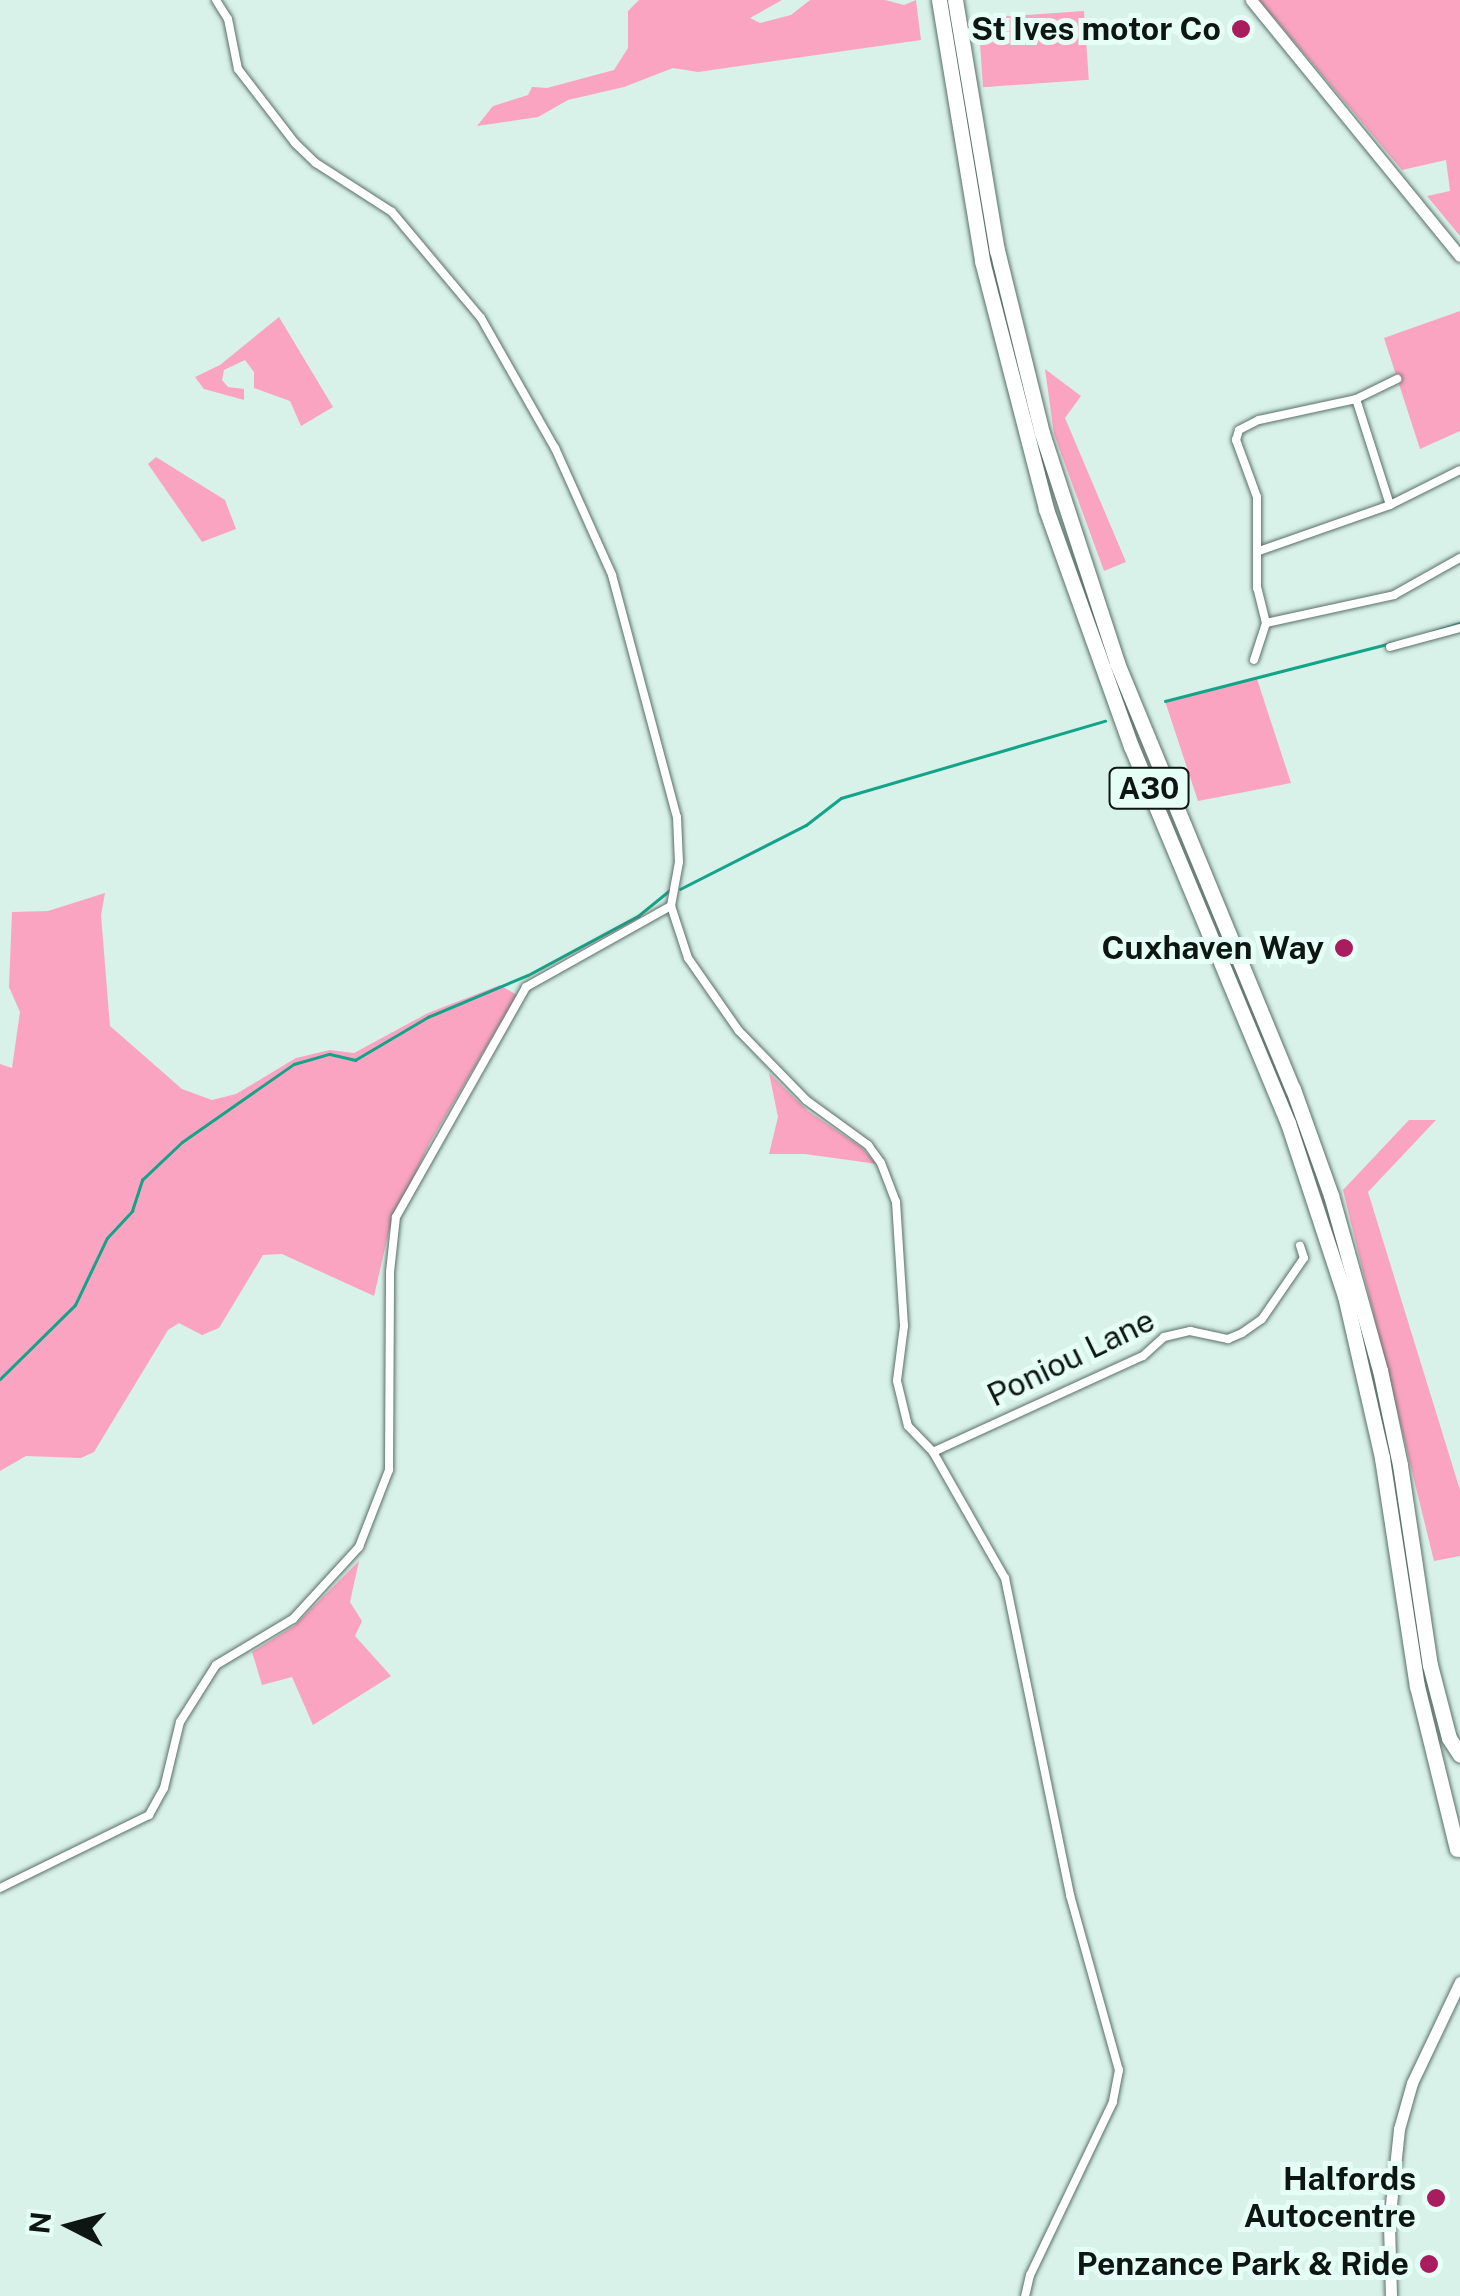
<!DOCTYPE html>
<style>
body{margin:0}
#map{position:relative;width:1460px;height:2296px;overflow:hidden;background:#d8f1e9;font-family:"Public Sans",sans-serif}
div>[style]{position:absolute}
.green>*{inset:0;background:#fba4c1;transform-origin:0 0}
.stream>*{height:2.5px;margin:-1.25px;padding:0 1.25px;transform-origin:1.25px;border-radius:1.25px;background:#12a489}
.roads{filter:drop-shadow(0 0 2px #5a7069) drop-shadow(0 0 2px #5a7069)}
.street>*{height:8px;margin:-4px;padding:0 4px;transform-origin:4px;border-radius:4px;background:#fff}
.secondary>*{height:11px;margin:-5.5px;padding:0 5.5px;transform-origin:5.5px;border-radius:5.5px;background:#fff}
.highway>*{height:15px;margin:-7.5px;padding:0 7.5px;transform-origin:7.5px;border-radius:7.5px;background:#fff}
.dots>*{width:28px;height:28px;translate:-50% -50%;box-sizing:border-box;border:5px solid #e5fef6;border-radius:50%}
span{translate:-50% -50%;white-space:nowrap;text-align:center;line-height:1.15;-webkit-text-stroke:10px #e5fef6;paint-order:stroke}
.shield-label span{padding:2px 8px;background:#e5fef6;border:2px solid;border-radius:8px;-webkit-text-stroke-width:0}
.shield-label{font-size:30px;color:#0d1613;font-weight:700}
.poi-label{font-size:32px;color:#0d1613;font-weight:700}
.right{translate:-100% -50%;text-align:right}
.street-label{font-size:32px;color:#0d1613}
.north{position:absolute;left:20px;top:2176px;width:100px;height:100px;-webkit-text-stroke:8px #e5fef6;paint-order:stroke;rotate:276deg;font-size:28px;font-weight:700;line-height:40px;text-align:center;color:#0d1613}
.north::after{content:'';display:block;margin:auto;width:35px;height:45px;background:#0d1613;clip-path:polygon(50% 0,100% 100%,50% 72%,0 100%)}
</style>
<div id="map">
<div class="green">
<div style="clip-path:polygon(639px 0,782px 0,750px 18px,760px 23px,791px 15px,810px 0,885px 0,904px 5px,916px 0,921px 40px,698px 72px,673px 68px,624px 87px,568px 100px,538px 117px,477px 126px,493px 106px,528px 95px,532px 87px,547px 88px,614px 70px,628px 48px,628px 11px)"></div>
<div style="clip-path:polygon(1259px 0,1460px 0,1460px 236px,1427px 196px,1450px 191px,1446px 160px,1402px 170px)"></div>
<div style="left:1084px;top:11px;width:69px;height:106px;rotate:86deg"></div>
<div style="clip-path:polygon(1460px 311px,1460px 431px,1420px 449px,1384px 338px)"></div>
<div style="clip-path:polygon(279px 317px,333px 407px,301px 426px,290px 401px,254px 388px,254px 372px,245px 360px,224px 370px,222px 380px,228px 387px,244px 389px,244px 400px,204px 389px,195px 377px,220px 365px)"></div>
<div style="clip-path:polygon(1045px 369px,1081px 396px,1065px 418px,1126px 562px,1104px 571px,1054px 434px)"></div>
<div style="clip-path:polygon(156px 457px,225px 500px,236px 529px,202px 542px,148px 464px)"></div>
<div style="clip-path:polygon(1257px 679px,1291px 783px,1198px 801px,1165px 701px)"></div>
<div style="clip-path:polygon(105px 893px,101px 915px,110px 1026px,182px 1089px,212px 1100px,236px 1094px,296px 1058px,330px 1050px,354px 1053px,428px 1013px,500px 985px,517px 995px,429px 1144px,389px 1231px,374px 1296px,282px 1254px,263px 1255px,219px 1328px,202px 1335px,179px 1323px,168px 1330px,94px 1452px,81px 1458px,26px 1456px,0 1471px,0 1064px,12px 1068px,20px 1012px,9px 987px,12px 912px,48px 911px)"></div>
<div style="clip-path:polygon(769px 1073px,808px 1111px,861px 1147px,877px 1164px,805px 1154px,769px 1154px,778px 1117px)"></div>
<div style="clip-path:polygon(1409px 1120px,1436px 1120px,1368px 1192px,1460px 1490px,1460px 1556px,1434px 1561px,1343px 1190px)"></div>
<div style="clip-path:polygon(359px 1561px,350px 1602px,362px 1621px,355px 1636px,391px 1676px,313px 1725px,292px 1677px,262px 1685px,252px 1652px,294px 1626px)"></div>
</div>
<div class="stream">
<div style="left:1432px;top:632px;width:29px;rotate:-18deg"></div>
<div style="left:1165px;top:701px;width:237px;rotate:-14.4deg"></div>
<div style="left:680px;top:889px;width:141px;rotate:-26.9deg"></div>
<div style="left:806px;top:825px;width:44px;rotate:-37.6deg"></div>
<div style="left:841px;top:798px;width:275px;rotate:-16.3deg"></div>
<div style="left:0;top:1379px;width:105px;rotate:-44.6deg"></div>
<div style="left:75px;top:1305px;width:74px;rotate:-64.5deg"></div>
<div style="left:107px;top:1238px;width:37px;rotate:-47deg"></div>
<div style="left:132px;top:1211px;width:33px;rotate:-72deg"></div>
<div style="left:142px;top:1180px;width:55px;rotate:-43.5deg"></div>
<div style="left:182px;top:1142px;width:136px;rotate:-34.9deg"></div>
<div style="left:294px;top:1064px;width:37px;rotate:-16deg"></div>
<div style="left:330px;top:1054px;width:26px;rotate:13deg"></div>
<div style="left:355px;top:1060px;width:85px;rotate:-30.5deg"></div>
<div style="left:428px;top:1017px;width:108px;rotate:-22.8deg"></div>
<div style="left:528px;top:975px;width:125px;rotate:-28.2deg"></div>
<div style="left:638px;top:916px;width:41px;rotate:-39.1deg"></div>
</div>
<div class="roads">
<div class="street">
<div style="left:216px;top:0;width:22px;rotate:58deg"></div>
<div style="left:228px;top:19px;width:51px;rotate:78.7deg"></div>
<div style="left:238px;top:69px;width:93px;rotate:52.4deg"></div>
<div style="left:295px;top:143px;width:29px;rotate:44deg"></div>
<div style="left:316px;top:163px;width:90px;rotate:32.8deg"></div>
<div style="left:392px;top:212px;width:138px;rotate:50deg"></div>
<div style="left:481px;top:318px;width:150px;rotate:60.4deg"></div>
<div style="left:555px;top:448px;width:139px;rotate:65.8deg"></div>
<div style="left:612px;top:575px;width:251px;rotate:75deg"></div>
<div style="left:677px;top:817px;width:45px;rotate:87.5deg"></div>
<div style="left:679px;top:862px;width:45px;rotate:100.3deg"></div>
<div style="left:671px;top:906px;width:55px;rotate:71.9deg"></div>
<div style="left:688px;top:958px;width:89px;rotate:55.1deg"></div>
<div style="left:739px;top:1031px;width:96px;rotate:45.8deg"></div>
<div style="left:806px;top:1100px;width:77px;rotate:36deg"></div>
<div style="left:868px;top:1145px;width:22px;rotate:54deg"></div>
<div style="left:881px;top:1163px;width:42px;rotate:69deg"></div>
<div style="left:896px;top:1202px;width:124px;rotate:86.3deg"></div>
<div style="left:904px;top:1326px;width:55px;rotate:97.3deg"></div>
<div style="left:897px;top:1381px;width:46px;rotate:76.3deg"></div>
<div style="left:908px;top:1426px;width:36px;rotate:46deg"></div>
<div style="left:933px;top:1452px;width:145px;rotate:60.3deg"></div>
<div style="left:1005px;top:1578px;width:324px;rotate:78.4deg"></div>
<div style="left:1070px;top:1895px;width:182px;rotate:74.4deg"></div>
<div style="left:1119px;top:2070px;width:33px;rotate:101deg"></div>
<div style="left:1113px;top:2102px;width:192px;rotate:115.6deg"></div>
<div style="left:1030px;top:2275px;width:22px;rotate:103deg"></div>
<div style="left:1356px;top:399px;width:46px;rotate:-26deg"></div>
<div style="left:1259px;top:551px;width:139px;rotate:-19.3deg"></div>
<div style="left:1390px;top:505px;width:78px;rotate:-26.6deg"></div>
<div style="left:1266px;top:623px;width:131px;rotate:-12.3deg"></div>
<div style="left:1394px;top:595px;width:76px;rotate:-29.3deg"></div>
<div style="left:1390px;top:647px;width:73px;rotate:-15.2deg"></div>
<div style="left:1254px;top:660px;width:39px;rotate:-72deg"></div>
<div style="left:1266px;top:623px;width:36px;rotate:-104deg"></div>
<div style="left:1257px;top:588px;width:91px;rotate:-90deg"></div>
<div style="left:1257px;top:497px;width:61px;rotate:-110.2deg"></div>
<div style="left:1236px;top:440px;width:10px;rotate:-73deg"></div>
<div style="left:1239px;top:430px;width:22px;rotate:-27deg"></div>
<div style="left:1259px;top:420px;width:99px;rotate:-12.2deg"></div>
<div style="left:1356px;top:399px;width:111px;rotate:72.2deg"></div>
<div style="left:933px;top:1452px;width:231px;rotate:-24.6deg"></div>
<div style="left:1143px;top:1356px;width:28px;rotate:-42deg"></div>
<div style="left:1164px;top:1337px;width:27px;rotate:-13deg"></div>
<div style="left:1190px;top:1331px;width:39px;rotate:12deg"></div>
<div style="left:1228px;top:1339px;width:15px;rotate:-23deg"></div>
<div style="left:1242px;top:1333px;width:24px;rotate:-35deg"></div>
<div style="left:1262px;top:1319px;width:74px;rotate:-55.5deg"></div>
<div style="left:1304px;top:1258px;width:13px;rotate:-108deg"></div>
<div style="left:0;top:1888px;width:166px;rotate:-26.1deg"></div>
<div style="left:149px;top:1815px;width:31px;rotate:-61deg"></div>
<div style="left:164px;top:1788px;width:68px;rotate:-76.4deg"></div>
<div style="left:180px;top:1722px;width:67px;rotate:-57.7deg"></div>
<div style="left:216px;top:1665px;width:90px;rotate:-30.9deg"></div>
<div style="left:293px;top:1619px;width:98px;rotate:-47.5deg"></div>
<div style="left:359px;top:1547px;width:83px;rotate:-68.7deg"></div>
<div style="left:389px;top:1470px;width:198px;rotate:-89.7deg"></div>
<div style="left:390px;top:1272px;width:55px;rotate:-83.8deg"></div>
<div style="left:396px;top:1217px;width:264px;rotate:-60.5deg"></div>
<div style="left:526px;top:987px;width:166px;rotate:-29.2deg"></div>
</div>
<div class="secondary">
<div style="left:1251px;top:0;width:330px;rotate:50.8deg"></div>
<div style="left:1391px;top:2296px;width:73px;rotate:-91.6deg"></div>
<div style="left:1389px;top:2223px;width:95px;rotate:-83.9deg"></div>
<div style="left:1399px;top:2129px;width:48px;rotate:-74.2deg"></div>
<div style="left:1412px;top:2083px;width:112px;rotate:-64.6deg"></div>
</div>
<div class="highway">
<div style="left:939px;top:0;width:265px;rotate:80.6deg"></div>
<div style="left:982px;top:261px;width:256px;rotate:75.5deg"></div>
<div style="left:1046px;top:509px;width:252px;rotate:70.3deg"></div>
<div style="left:1131px;top:746px;width:408px;rotate:67.4deg"></div>
<div style="left:1288px;top:1123px;width:182px;rotate:71.8deg"></div>
<div style="left:1345px;top:1296px;width:166px;rotate:77.1deg"></div>
<div style="left:1382px;top:1458px;width:231px;rotate:81.3deg"></div>
<div style="left:1417px;top:1686px;width:168px;rotate:76.2deg"></div>
<div style="left:955px;top:0;width:254px;rotate:80.5deg"></div>
<div style="left:997px;top:250px;width:188px;rotate:76.2deg"></div>
<div style="left:1042px;top:433px;width:242px;rotate:71.9deg"></div>
<div style="left:1117px;top:663px;width:461px;rotate:67.6deg"></div>
<div style="left:1293px;top:1089px;width:113px;rotate:70.3deg"></div>
<div style="left:1331px;top:1195px;width:182px;rotate:74.4deg"></div>
<div style="left:1380px;top:1370px;width:97px;rotate:78.1deg"></div>
<div style="left:1400px;top:1465px;width:202px;rotate:81.5deg"></div>
<div style="left:1430px;top:1665px;width:75px;rotate:75.4deg"></div>
<div style="left:1449px;top:1738px;width:20px;rotate:57deg"></div>
</div>
</div>
<div class="dots">
<div style="left:1241px;top:29px;background:#a91d5f"></div>
<div style="left:1344px;top:948px;background:#a91d5f"></div>
<div style="left:1436px;top:2198px;background:#a91d5f"></div>
<div style="left:1429px;top:2264px;background:#a91d5f"></div>
</div>
<div class="shield-label">
<span style="left:1149px;top:788px">A30</span>
</div>
<div class="poi-label">
<span class="right" style="left:1221px;top:29px">St Ives motor Co</span>
<span class="right" style="left:1324px;top:948px">Cuxhaven Way</span>
<span class="right" style="left:1416px;top:2198px">Halfords<br>Autocentre</span>
<span class="right" style="left:1409px;top:2264px">Penzance Park &amp; Ride</span>
</div>
<div class="street-label">
<span style="left:1071px;top:1358px;rotate:-26deg">Poniou Lane</span>
</div>
<div class="north">N</div>
</div>
